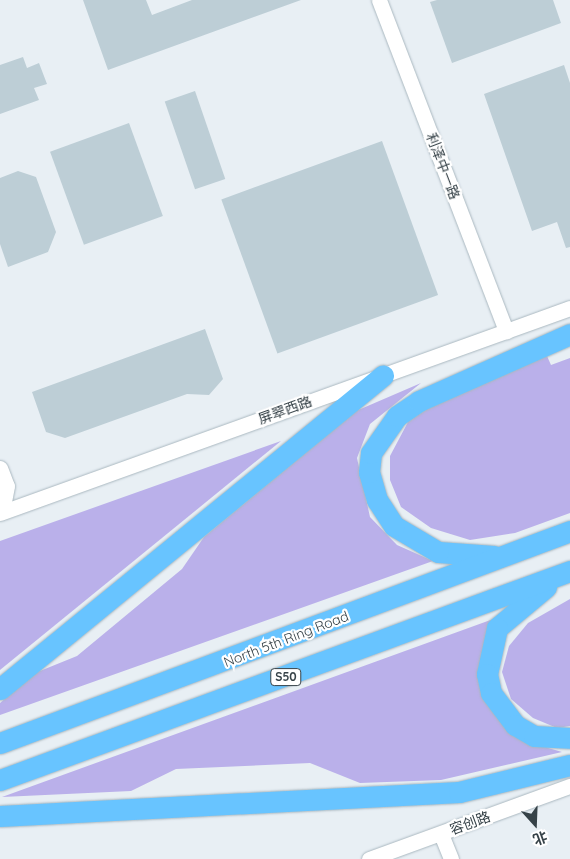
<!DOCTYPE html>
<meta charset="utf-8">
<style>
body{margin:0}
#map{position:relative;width:570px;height:859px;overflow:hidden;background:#e8eff4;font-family:Quicksand,"Noto Sans SC",sans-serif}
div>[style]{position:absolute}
.green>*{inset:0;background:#bab0ea}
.building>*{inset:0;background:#bdced6;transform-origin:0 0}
.roads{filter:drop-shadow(0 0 1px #aab8c0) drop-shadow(0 0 1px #aab8c0)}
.tertiary>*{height:15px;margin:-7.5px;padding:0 7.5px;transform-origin:7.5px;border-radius:7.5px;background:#fff}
.motorway>*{height:21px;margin:-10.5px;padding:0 10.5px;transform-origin:10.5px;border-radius:10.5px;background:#68c4ff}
span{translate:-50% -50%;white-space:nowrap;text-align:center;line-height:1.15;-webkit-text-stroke:4.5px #fff;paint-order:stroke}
.shield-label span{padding:1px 4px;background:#fff;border:1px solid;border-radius:4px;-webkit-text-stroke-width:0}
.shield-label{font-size:12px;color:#364248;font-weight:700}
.street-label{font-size:14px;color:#364248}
.north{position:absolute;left:510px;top:799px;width:50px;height:50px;-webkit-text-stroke:4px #fff;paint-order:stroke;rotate:160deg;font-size:14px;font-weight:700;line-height:20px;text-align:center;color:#364248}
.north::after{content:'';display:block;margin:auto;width:18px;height:22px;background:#364248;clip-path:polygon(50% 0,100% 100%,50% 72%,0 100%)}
</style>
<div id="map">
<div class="green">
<div style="clip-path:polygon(547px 356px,551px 365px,570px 358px,570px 513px,515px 533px,470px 540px,431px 528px,401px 507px,390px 480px,390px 456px,408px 422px,449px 394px)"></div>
<div style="clip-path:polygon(421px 383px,370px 424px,357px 458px,370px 517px,397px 545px,433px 561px,0 715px,0 703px,35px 673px,77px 656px,182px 569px,204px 537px,356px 411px)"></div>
<div style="clip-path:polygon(281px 441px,0 670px,0 541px)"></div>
<div style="clip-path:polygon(570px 599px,570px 726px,557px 728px,533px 718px,511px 699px,502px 672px,509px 646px,528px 623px)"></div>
<div style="clip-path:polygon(496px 618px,478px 677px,521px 740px,562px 752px,441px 780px,360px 783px,310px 763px,176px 769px,131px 791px,2px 797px)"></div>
</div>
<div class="building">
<div style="clip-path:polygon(83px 0,146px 0,152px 15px,192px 0,301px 0,108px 70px)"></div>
<div style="clip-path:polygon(437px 0,553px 0,561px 23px,452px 63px,430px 2px)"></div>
<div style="clip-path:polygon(23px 57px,27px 68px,39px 63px,47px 84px,34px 88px,39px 100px,0 114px,0 65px)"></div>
<div style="clip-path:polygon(564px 65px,570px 83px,570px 247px,566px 248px,557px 222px,532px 231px,484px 94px)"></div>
<div style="left:195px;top:91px;width:93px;height:32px;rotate:71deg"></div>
<div style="left:129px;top:123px;width:99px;height:84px;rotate:70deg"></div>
<div style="left:382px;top:141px;width:164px;height:171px;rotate:70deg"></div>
<div style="clip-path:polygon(18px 171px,36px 177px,56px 232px,48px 252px,8px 267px,0 244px,0 178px)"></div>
<div style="clip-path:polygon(205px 329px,223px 379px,209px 395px,187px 394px,65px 438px,46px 432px,32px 392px)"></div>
</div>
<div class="roads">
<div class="tertiary">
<div style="left:379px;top:0;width:355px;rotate:69deg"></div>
<div style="left:0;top:468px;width:19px;rotate:69deg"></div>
<div style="left:7px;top:486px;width:26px;rotate:101deg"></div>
<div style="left:0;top:513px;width:606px;rotate:-19.78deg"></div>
<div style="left:441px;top:834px;width:27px;rotate:68deg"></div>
<div style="left:369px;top:859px;width:214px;rotate:-20deg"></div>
</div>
<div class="motorway">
<div style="left:494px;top:556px;width:56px;rotate:-175.9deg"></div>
<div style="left:438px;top:552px;width:51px;rotate:-149.4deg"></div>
<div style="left:394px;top:526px;width:31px;rotate:-123deg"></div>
<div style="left:377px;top:500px;width:29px;rotate:-106deg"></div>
<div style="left:369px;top:472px;width:19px;rotate:-84deg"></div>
<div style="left:371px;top:453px;width:45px;rotate:-54.9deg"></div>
<div style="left:397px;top:416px;width:27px;rotate:-34deg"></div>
<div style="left:419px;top:401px;width:165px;rotate:-23.9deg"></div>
<div style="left:546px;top:587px;width:64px;rotate:140.1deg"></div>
<div style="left:497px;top:628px;width:47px;rotate:102.3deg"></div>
<div style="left:487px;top:674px;width:19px;rotate:78deg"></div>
<div style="left:491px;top:693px;width:40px;rotate:53deg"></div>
<div style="left:515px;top:725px;width:22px;rotate:30deg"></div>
<div style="left:534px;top:736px;width:36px;rotate:3deg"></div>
<div style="left:0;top:689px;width:495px;rotate:-39.3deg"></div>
<div style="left:0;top:743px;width:608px;rotate:-20.4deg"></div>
<div style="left:0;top:780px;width:607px;rotate:-20.14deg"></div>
<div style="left:0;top:816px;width:460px;rotate:-3deg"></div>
<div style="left:459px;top:792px;width:114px;rotate:-13.7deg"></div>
</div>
</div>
<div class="shield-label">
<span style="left:286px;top:677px">S50</span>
</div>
<div class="street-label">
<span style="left:443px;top:166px;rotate:69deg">利泽中一路</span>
<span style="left:285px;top:410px;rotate:-20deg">屏翠西路</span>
<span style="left:286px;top:639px;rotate:-21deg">North 5th Ring Road</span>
<span style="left:470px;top:823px;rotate:-20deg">容创路</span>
</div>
<div class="north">北</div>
</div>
